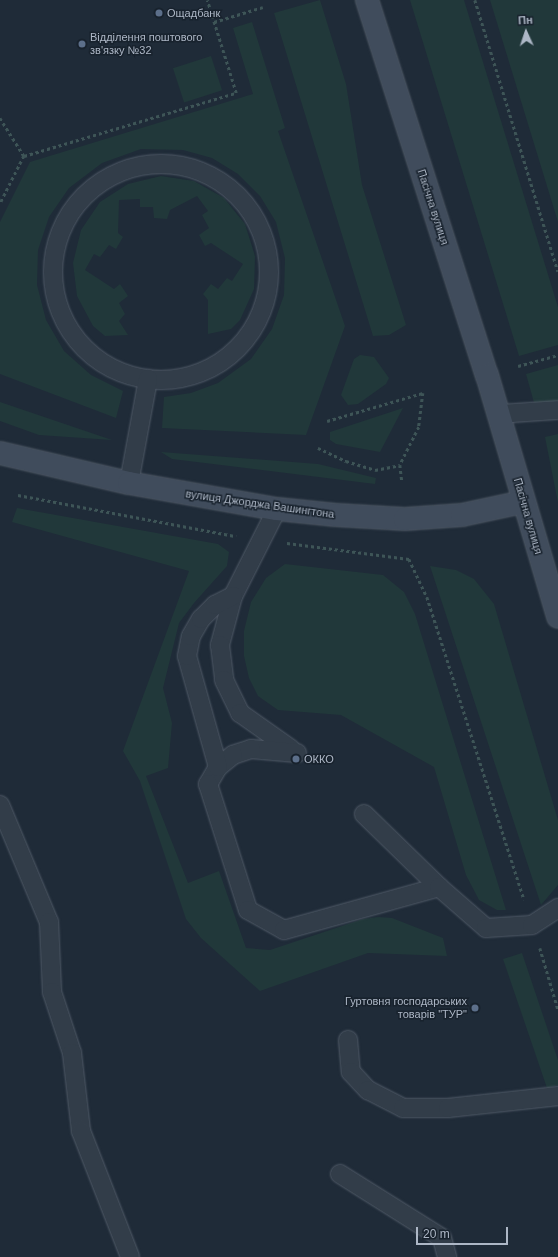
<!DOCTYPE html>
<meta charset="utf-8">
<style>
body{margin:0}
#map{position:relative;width:558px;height:1257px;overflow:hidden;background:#1f2b38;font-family:Helvetica,sans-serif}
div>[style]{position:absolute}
.green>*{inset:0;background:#21383a;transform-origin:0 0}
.path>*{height:2.5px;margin-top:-1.25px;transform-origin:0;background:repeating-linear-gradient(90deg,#3e5557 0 3px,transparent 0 6px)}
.roads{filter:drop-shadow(0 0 1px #505a67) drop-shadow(0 0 1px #505a67)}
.service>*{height:18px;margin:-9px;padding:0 9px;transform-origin:9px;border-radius:9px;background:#323d49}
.service>.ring{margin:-9px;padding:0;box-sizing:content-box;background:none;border:18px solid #323d49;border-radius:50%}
.secondary>*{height:22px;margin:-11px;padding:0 11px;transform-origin:11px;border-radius:11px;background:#404c5c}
.dots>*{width:11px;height:11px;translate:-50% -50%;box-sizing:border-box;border:2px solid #18222d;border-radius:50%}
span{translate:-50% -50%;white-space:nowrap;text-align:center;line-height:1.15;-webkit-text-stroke:3px #18222d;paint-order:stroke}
.poi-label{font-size:11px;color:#adb7c6}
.left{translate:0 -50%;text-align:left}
.right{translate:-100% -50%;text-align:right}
.street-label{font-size:11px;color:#adb7c6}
.north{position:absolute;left:506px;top:12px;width:40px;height:40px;-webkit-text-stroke:3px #18222d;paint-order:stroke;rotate:357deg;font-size:11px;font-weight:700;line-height:16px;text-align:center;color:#adb7c6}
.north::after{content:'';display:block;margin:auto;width:14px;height:18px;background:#adb7c6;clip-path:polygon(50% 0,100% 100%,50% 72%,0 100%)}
.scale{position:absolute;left:416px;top:1227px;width:92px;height:18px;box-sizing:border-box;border:2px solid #adb7c6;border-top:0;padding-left:5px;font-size:12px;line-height:14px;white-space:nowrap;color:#adb7c6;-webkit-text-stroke:3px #18222d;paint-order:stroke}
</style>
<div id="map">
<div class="green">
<div style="clip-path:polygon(320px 0,346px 84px,362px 185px,406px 325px,389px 335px,373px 336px,274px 13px)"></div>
<div style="clip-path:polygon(410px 0,464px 0,558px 307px,558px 345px,519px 356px)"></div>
<div style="clip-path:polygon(490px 0,558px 0,558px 222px)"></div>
<div style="clip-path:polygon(252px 22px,285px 128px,278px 131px,345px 326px,306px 435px,162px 428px,164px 397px,191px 393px,218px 383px,251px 359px,272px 329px,284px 295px,285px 258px,276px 222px,260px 196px,238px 174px,212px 158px,183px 150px,141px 149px,102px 163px,69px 188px,49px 217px,38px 250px,37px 285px,46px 320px,64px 351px,91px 375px,123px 391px,116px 418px,0 374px,0 222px,30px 162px,253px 94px,233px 28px)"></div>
<div style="left:211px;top:56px;width:36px;height:40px;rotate:72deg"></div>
<div style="clip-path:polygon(161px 176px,194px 181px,224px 198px,245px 224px,255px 256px,254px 289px,240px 320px,231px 329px,208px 334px,208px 300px,203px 294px,211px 284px,218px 289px,227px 278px,232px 281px,243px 264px,211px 243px,205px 246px,199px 235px,209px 228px,202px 215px,208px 211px,197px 196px,170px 210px,167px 219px,154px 218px,153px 207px,140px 207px,140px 199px,119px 200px,118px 233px,123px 237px,116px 249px,109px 245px,100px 257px,94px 254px,85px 270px,114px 289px,120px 284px,128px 296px,119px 303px,125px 314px,119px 321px,128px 335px,105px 336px,93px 326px,77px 296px,73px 263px,81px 230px,100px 202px,128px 184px)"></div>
<div style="clip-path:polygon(360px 355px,374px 357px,389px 378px,386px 384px,358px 404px,348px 405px,341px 395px,354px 359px)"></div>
<div style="clip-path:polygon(558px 365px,558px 411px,538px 417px,526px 374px)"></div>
<div style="clip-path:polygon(0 402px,112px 440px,39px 435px,0 421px)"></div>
<div style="clip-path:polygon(403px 408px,380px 452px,336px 444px,330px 440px,330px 432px)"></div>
<div style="clip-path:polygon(558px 434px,558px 503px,545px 437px)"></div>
<div style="clip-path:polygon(161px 452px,318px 464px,376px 478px,375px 484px,172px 459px)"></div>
<div style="clip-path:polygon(17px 508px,218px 544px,229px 552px,227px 566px,194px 603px,179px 623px,163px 688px,172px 723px,168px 768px,146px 776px,188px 883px,219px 871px,246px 948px,270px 950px,363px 919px,378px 917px,392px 918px,443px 938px,447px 956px,368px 953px,260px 991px,201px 938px,186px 919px,140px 781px,123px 751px,189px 571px,12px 522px)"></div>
<div style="clip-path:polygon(285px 564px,383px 575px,404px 592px,415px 614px,506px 910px,497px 910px,479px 900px,466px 875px,434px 767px,341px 715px,278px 710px,258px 696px,249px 678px,244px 656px,244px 631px,251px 602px,266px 578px)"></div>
<div style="clip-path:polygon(430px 566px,456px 570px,474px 579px,494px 604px,558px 820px,558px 885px,541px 905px)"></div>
<div style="clip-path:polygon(522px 953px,558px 1060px,558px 1085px,547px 1088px,503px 959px)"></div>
</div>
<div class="path">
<div style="left:475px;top:0;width:284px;rotate:73deg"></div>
<div style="left:214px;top:22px;width:51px;rotate:-17deg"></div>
<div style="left:0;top:118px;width:45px;rotate:57.7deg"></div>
<div style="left:24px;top:156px;width:54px;rotate:116.6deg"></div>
<div style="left:24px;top:156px;width:221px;rotate:-16.6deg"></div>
<div style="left:236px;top:93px;width:97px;rotate:-107.3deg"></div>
<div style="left:518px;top:366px;width:41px;rotate:-15.4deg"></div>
<div style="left:327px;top:421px;width:100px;rotate:-16.3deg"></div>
<div style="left:423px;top:393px;width:34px;rotate:97deg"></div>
<div style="left:419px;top:427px;width:42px;rotate:116.6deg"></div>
<div style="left:400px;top:465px;width:16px;rotate:83deg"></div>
<div style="left:318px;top:448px;width:31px;rotate:25deg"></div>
<div style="left:346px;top:461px;width:30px;rotate:17deg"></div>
<div style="left:375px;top:470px;width:25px;rotate:-11deg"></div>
<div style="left:18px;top:495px;width:222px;rotate:10.7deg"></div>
<div style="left:287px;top:543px;width:123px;rotate:7.5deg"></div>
<div style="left:409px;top:559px;width:42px;rotate:64.7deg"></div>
<div style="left:427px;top:597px;width:318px;rotate:72.2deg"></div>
<div style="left:540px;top:948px;width:64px;rotate:73.6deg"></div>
</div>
<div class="roads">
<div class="service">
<div class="ring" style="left:53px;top:164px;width:198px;height:198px"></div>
<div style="left:499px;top:414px;width:59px;rotate:-3.9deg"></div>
<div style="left:129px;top:483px;width:106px;rotate:-79.6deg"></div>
<div style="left:277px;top:509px;width:97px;rotate:116.8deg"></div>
<div style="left:233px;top:596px;width:51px;rotate:104.9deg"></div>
<div style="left:220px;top:645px;width:35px;rotate:83deg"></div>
<div style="left:224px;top:680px;width:37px;rotate:64deg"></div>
<div style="left:240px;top:713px;width:62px;rotate:35.2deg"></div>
<div style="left:297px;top:753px;width:46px;rotate:-175deg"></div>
<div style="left:251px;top:749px;width:19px;rotate:162deg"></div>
<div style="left:233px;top:755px;width:19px;rotate:141deg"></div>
<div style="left:218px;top:767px;width:20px;rotate:120deg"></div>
<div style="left:208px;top:784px;width:132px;rotate:72.4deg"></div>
<div style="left:248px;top:910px;width:41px;rotate:29.1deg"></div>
<div style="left:284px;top:930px;width:161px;rotate:-15.5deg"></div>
<div style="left:218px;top:767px;width:115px;rotate:-105.6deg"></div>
<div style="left:187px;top:656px;width:20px;rotate:-79deg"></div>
<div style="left:191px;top:636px;width:20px;rotate:-60deg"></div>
<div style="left:201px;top:619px;width:20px;rotate:-45deg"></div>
<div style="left:215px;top:605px;width:20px;rotate:-27deg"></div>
<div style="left:0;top:805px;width:127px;rotate:67.3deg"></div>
<div style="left:49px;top:922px;width:70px;rotate:87.5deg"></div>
<div style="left:52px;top:992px;width:64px;rotate:71.8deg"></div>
<div style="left:72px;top:1053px;width:79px;rotate:83.4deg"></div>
<div style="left:81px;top:1131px;width:135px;rotate:68.7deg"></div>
<div style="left:364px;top:814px;width:105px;rotate:44.2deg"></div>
<div style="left:439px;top:887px;width:62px;rotate:41.1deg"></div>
<div style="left:486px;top:928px;width:46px;rotate:-3.7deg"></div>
<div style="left:532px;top:925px;width:31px;rotate:-33deg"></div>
<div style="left:348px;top:1040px;width:32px;rotate:85deg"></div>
<div style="left:351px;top:1072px;width:25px;rotate:47deg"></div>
<div style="left:368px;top:1090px;width:39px;rotate:27deg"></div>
<div style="left:403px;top:1108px;width:45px"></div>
<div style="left:448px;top:1108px;width:111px;rotate:-6.2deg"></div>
<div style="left:340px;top:1174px;width:120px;rotate:32.1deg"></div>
<div style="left:442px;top:1238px;width:20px;rotate:75deg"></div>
</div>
<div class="secondary">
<div style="left:367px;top:0;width:394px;rotate:72.3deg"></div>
<div style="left:487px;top:375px;width:252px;rotate:73.6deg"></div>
<div style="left:0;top:453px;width:132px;rotate:13.1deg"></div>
<div style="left:129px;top:483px;width:150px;rotate:10deg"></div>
<div style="left:277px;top:509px;width:59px;rotate:5.8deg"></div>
<div style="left:336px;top:515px;width:69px;rotate:3.3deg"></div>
<div style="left:405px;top:519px;width:57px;rotate:-4deg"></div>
<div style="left:462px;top:515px;width:62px;rotate:-12deg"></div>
</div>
</div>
<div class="dots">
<div style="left:159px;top:13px;background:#5c6f8a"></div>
<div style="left:82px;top:44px;background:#5c6f8a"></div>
<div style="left:296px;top:759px;background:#5c6f8a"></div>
<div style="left:475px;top:1008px;background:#5c6f8a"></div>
</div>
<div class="poi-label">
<span class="left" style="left:167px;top:13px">Ощадбанк</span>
<span class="left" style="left:90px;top:44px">Відділення поштового<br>зв'язку №32</span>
<span class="left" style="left:304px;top:759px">ОККО</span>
<span class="right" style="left:467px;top:1008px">Гуртовня господарських<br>товарів "ТУР"</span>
</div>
<div class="street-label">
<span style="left:433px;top:207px;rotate:72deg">Пасічна вулиця</span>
<span style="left:260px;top:504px;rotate:8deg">вулиця Джорджа Вашингтона</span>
<span style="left:528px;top:516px;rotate:74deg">Пасічна вулиця</span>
</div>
<div class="north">Пн</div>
<div class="scale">20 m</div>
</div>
